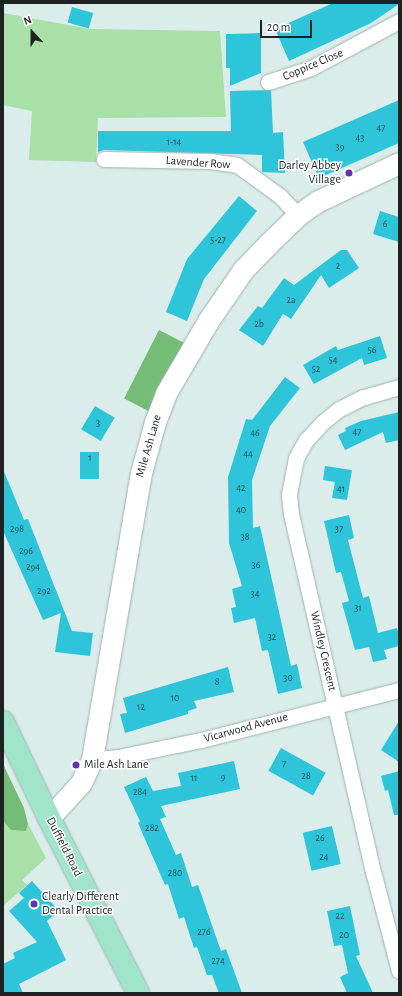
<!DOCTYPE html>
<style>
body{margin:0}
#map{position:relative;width:402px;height:996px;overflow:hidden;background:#daedeb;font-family:"Alegreya Sans",sans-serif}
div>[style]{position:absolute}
.green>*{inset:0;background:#a8e0a8}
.forest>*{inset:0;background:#75bd77;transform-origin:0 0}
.building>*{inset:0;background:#2ec5db;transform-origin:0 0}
.roads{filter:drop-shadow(0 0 1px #a0b2b0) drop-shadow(0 0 1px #a0b2b0)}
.street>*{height:15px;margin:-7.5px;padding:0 7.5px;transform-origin:7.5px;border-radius:7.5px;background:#fff}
.secondary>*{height:21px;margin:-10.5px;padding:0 10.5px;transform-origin:10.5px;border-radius:10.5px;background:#fff}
.primary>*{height:22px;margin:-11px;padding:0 11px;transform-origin:11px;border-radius:11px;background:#a0e4cb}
.dots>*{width:11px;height:11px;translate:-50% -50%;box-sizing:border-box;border:2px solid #fff;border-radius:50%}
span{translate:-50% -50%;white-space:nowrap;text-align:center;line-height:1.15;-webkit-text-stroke:3px #fff;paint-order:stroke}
.number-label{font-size:10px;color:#204c50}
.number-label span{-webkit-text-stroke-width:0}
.street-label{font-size:12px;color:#1c2322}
.poi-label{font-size:12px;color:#1c2322}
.right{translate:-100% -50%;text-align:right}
.left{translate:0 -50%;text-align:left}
.frame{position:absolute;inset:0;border:4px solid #1c2322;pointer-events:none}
.north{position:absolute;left:12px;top:12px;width:40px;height:40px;-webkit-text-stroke:3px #fff;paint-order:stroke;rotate:339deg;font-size:11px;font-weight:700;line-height:16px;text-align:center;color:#1c2322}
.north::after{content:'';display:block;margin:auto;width:14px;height:18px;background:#1c2322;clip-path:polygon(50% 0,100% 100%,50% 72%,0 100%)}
.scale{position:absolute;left:260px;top:20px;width:52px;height:18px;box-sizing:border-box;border:2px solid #1c2322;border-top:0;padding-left:5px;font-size:12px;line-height:14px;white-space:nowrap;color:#1c2322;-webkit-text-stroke:3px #fff;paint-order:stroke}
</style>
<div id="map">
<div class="green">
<div style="clip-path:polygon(3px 13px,90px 29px,220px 31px,226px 117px,98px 118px,96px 162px,29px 160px,32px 111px,3px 105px)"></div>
<div style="clip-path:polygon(3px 821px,11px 830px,26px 831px,28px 824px,46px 858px,22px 880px,27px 885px,3px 906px)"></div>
</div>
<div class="forest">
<div style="left:159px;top:330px;width:29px;height:77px;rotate:27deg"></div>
<div style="clip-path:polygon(3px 764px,24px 808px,28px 824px,26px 831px,11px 830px,3px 821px)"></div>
</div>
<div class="building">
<div style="clip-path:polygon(333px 3px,399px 4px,371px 23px,289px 61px,275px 29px)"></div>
<div style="left:72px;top:7px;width:22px;height:16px;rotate:16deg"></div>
<div style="clip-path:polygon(261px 33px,261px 73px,230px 86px,230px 68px,226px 68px,226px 34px)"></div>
<div style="clip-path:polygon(271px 90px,273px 133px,283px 132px,285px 173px,262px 172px,262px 155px,104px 150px,98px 152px,98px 131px,231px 131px,230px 91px)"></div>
<div style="clip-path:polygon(399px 100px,399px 143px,319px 178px,303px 142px)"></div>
<div style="clip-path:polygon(239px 196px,257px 211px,204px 279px,187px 321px,166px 312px,187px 259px)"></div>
<div style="clip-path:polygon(380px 211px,399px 217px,399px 242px,373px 234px)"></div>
<div style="clip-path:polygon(341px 250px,347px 250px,359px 268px,329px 288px,321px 275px,291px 319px,283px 314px,263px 346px,239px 330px,258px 306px,262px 308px,284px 278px,294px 285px)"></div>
<div style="clip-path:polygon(380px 336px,387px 358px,364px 365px,362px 358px,314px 384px,303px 365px,336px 346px,338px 350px)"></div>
<div style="clip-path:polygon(285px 377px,300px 388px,270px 426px,252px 480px,253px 528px,260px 526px,291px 666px,297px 664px,302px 688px,278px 694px,268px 650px,262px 651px,255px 618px,234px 623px,231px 608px,236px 607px,232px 589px,242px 586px,229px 543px,228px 477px,246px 419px,252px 420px)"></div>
<div style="left:95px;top:406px;width:23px;height:27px;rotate:31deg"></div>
<div style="clip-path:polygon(399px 412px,399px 440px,386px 443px,383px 432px,345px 450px,338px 435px,346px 431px,345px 428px,361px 421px)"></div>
<div style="left:80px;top:452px;width:19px;height:27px"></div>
<div style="clip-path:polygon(325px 466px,352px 470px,347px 500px,332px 498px,335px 482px,323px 480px)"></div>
<div style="clip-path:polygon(3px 469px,24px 520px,28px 519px,72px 631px,93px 633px,90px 656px,55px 652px,61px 613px,43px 620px,3px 531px)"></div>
<div style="clip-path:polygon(349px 515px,354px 538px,348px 540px,363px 598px,369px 596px,378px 633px,397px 628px,399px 636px,399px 646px,384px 650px,387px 659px,373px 662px,369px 647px,355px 650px,342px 603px,349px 601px,341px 572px,336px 573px,324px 521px)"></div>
<div style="clip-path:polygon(228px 667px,234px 692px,194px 701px,197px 708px,188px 711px,188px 714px,125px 733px,120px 714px,127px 713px,123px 698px)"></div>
<div style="clip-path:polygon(399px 721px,399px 762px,381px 750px)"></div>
<div style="left:281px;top:748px;width:51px;height:26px;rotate:29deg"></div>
<div style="clip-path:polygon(234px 761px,240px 789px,161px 806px,166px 817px,160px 819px,176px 855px,181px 853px,192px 887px,198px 885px,221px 951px,226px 949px,242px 993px,219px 993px,212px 975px,207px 975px,197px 947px,194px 948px,184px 917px,179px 919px,168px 884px,165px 885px,138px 823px,140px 821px,124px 787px,146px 777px,153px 791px,181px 786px,178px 773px)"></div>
<div style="clip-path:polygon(399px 771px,399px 815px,394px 815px,388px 790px,385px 791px,381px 776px)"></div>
<div style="left:332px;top:826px;width:39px;height:30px;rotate:77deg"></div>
<div style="clip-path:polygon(32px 881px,59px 911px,47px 921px,66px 960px,19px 984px,23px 993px,3px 993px,3px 964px,15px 958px,13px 953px,37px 942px,9px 911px,24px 898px,19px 893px)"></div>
<div style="clip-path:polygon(350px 906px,360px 955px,356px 956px,373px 993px,347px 993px,340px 977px,348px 973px,342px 945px,334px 946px,327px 911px)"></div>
</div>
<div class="roads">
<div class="street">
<div style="left:268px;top:82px;width:45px;rotate:-18deg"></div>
<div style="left:311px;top:68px;width:100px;rotate:-28.1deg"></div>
<div style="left:104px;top:159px;width:106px;rotate:1.1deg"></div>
<div style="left:210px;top:161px;width:27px;rotate:8deg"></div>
<div style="left:237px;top:165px;width:53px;rotate:35.8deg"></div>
<div style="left:280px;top:196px;width:26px;rotate:47deg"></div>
<div style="left:399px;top:387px;width:37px;rotate:164deg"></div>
<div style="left:363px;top:397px;width:27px;rotate:153deg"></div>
<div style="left:339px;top:409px;width:22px;rotate:141deg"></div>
<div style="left:322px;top:423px;width:23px;rotate:133deg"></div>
<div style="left:306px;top:440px;width:21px;rotate:119deg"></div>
<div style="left:296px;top:458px;width:38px;rotate:101deg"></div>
<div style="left:289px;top:495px;width:19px;rotate:84deg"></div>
<div style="left:291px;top:514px;width:370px;rotate:77.1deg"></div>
<div style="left:374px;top:875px;width:99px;rotate:75.4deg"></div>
<div style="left:92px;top:759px;width:26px;rotate:-4deg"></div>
<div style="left:118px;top:757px;width:85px;rotate:-11.6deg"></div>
<div style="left:201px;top:740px;width:204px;rotate:-14.2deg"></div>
</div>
<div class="secondary">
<div style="left:49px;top:818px;width:47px;rotate:-47.6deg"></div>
<div style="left:81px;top:783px;width:26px;rotate:-65deg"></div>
<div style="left:92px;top:759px;width:290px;rotate:-80.3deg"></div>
<div style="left:141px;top:473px;width:53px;rotate:-74.6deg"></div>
<div style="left:155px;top:422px;width:31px;rotate:-69deg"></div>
<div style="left:166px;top:393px;width:83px;rotate:-59.7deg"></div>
<div style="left:208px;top:321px;width:62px;rotate:-55.5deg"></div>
<div style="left:243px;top:270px;width:36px;rotate:-46deg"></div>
<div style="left:268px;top:244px;width:42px;rotate:-44deg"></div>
<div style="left:298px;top:215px;width:24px;rotate:-35deg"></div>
<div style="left:318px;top:201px;width:89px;rotate:-25.1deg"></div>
</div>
<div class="primary">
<div style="left:3px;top:722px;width:106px;rotate:64.4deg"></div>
<div style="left:49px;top:818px;width:196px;rotate:63deg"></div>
</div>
</div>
<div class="dots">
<div style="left:349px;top:173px;background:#6333ab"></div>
<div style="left:76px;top:765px;background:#6333ab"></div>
<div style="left:34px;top:904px;background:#6333ab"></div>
</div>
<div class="number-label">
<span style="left:381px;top:129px">47</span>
<span style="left:360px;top:139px">43</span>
<span style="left:174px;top:143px">1-14</span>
<span style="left:340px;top:148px">39</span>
<span style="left:385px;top:225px">6</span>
<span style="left:218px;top:241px">5-27</span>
<span style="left:338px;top:267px">2</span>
<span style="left:291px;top:301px">2a</span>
<span style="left:259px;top:325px">2b</span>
<span style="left:372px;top:351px">56</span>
<span style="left:333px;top:361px">54</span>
<span style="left:316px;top:370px">52</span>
<span style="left:98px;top:424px">3</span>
<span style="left:357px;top:433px">47</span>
<span style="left:255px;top:434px">46</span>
<span style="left:248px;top:455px">44</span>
<span style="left:90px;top:459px">1</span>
<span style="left:241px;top:489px">42</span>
<span style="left:341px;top:490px">41</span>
<span style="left:241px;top:511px">40</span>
<span style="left:17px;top:530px">298</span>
<span style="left:339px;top:530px">37</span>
<span style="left:245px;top:538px">38</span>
<span style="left:26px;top:552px">296</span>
<span style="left:256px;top:566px">36</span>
<span style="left:33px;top:568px">294</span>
<span style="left:44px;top:592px">292</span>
<span style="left:255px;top:595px">34</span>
<span style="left:358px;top:609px">31</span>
<span style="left:272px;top:638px">32</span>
<span style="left:288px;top:679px">30</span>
<span style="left:217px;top:683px">8</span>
<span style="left:175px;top:699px">10</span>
<span style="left:141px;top:708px">12</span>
<span style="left:284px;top:765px">7</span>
<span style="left:306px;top:777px">28</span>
<span style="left:223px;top:778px">9</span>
<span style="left:194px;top:779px">11</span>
<span style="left:140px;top:793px">284</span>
<span style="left:152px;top:829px">282</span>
<span style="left:320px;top:839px">26</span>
<span style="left:324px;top:858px">24</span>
<span style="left:175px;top:874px">280</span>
<span style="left:340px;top:917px">22</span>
<span style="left:204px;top:933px">276</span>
<span style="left:344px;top:936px">20</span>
<span style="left:218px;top:962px">274</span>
</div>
<div class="street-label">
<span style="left:313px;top:65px;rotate:-23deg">Coppice Close</span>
<span style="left:198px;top:163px;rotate:4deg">Lavender Row</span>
<span style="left:149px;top:446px;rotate:-74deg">Mile Ash Lane</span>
<span style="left:323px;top:651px;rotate:77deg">Windley Crescent</span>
<span style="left:246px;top:728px;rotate:-15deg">Vicarwood Avenue</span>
<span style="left:64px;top:847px;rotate:63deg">Duffield Road</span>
</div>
<div class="poi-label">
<span class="right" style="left:341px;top:173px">Darley Abbey<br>Village</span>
<span class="left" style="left:84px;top:765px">Mile Ash Lane</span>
<span class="left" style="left:42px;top:904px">Clearly Different<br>Dental Practice</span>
</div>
<div class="frame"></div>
<div class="north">N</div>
<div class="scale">20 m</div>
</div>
